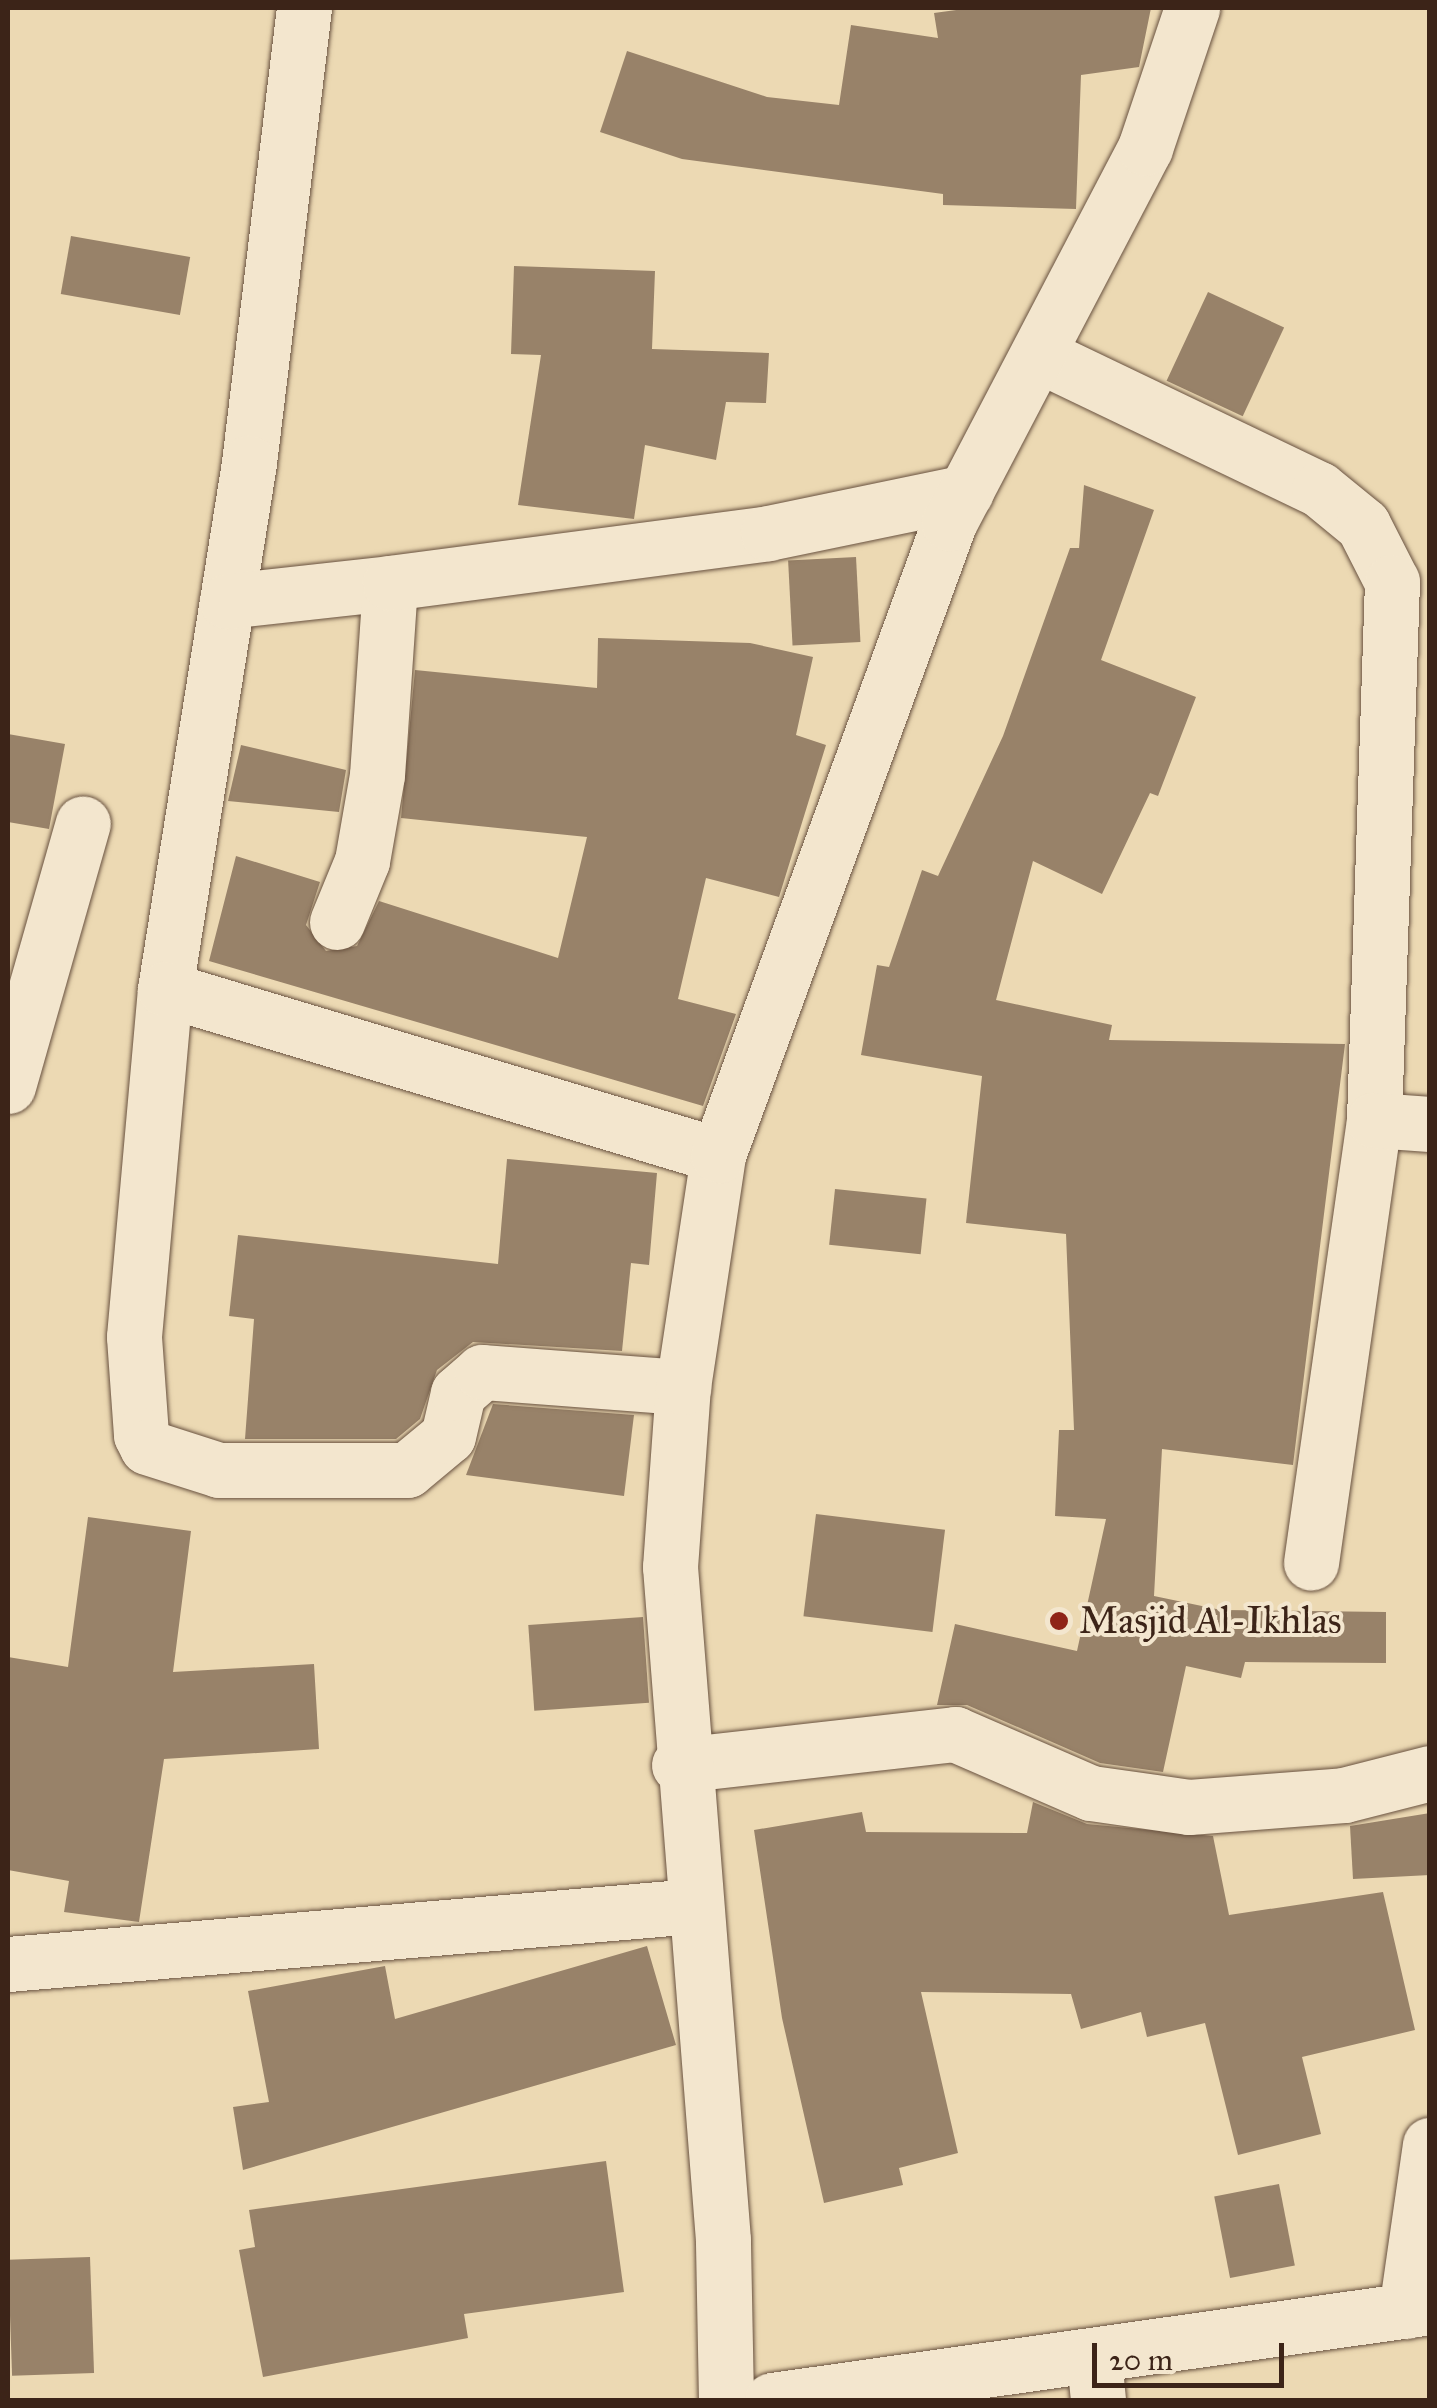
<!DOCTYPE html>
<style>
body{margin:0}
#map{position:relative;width:1437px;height:2408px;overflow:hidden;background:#ecd9b3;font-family:"IM FELL Great Primer",serif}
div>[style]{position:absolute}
.building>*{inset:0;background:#988269;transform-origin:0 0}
.roads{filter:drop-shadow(0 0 2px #68513f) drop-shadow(0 0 2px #68513f)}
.minor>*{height:55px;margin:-27.5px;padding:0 27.5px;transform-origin:27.5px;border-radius:27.5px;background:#f3e6ce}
.tertiary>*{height:55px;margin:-27.5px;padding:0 27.5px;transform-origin:27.5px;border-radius:27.5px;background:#f3e6ce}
.dots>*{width:28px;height:28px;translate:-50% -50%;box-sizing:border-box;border:5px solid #f3e6ce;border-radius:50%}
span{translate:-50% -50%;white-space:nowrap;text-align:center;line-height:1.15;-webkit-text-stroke:8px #f3e6ce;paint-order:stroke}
.poi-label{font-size:38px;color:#3c2418}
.left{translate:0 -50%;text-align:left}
.frame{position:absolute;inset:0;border:10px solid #3c2418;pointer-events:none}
.scale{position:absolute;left:1092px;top:2343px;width:192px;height:45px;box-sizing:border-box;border:5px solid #3c2418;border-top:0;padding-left:12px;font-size:30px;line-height:35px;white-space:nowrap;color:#3c2418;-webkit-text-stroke:8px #f3e6ce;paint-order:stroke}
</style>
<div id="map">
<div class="building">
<div style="clip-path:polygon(971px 8px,1151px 8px,1139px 67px,1081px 75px,1076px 209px,943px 205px,943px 194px,682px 159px,600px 132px,627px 51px,767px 97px,839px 105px,851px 25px,938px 38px,934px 13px)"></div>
<div style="left:71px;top:236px;width:121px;height:59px;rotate:10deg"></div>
<div style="clip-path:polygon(514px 266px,655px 271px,652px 349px,769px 353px,766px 403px,726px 402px,716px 460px,645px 445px,634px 519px,518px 505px,541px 355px,511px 354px)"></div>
<div style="left:1208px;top:292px;width:84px;height:98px;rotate:25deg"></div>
<div style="clip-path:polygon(1084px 485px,1154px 510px,1101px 660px,1196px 697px,1158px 796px,1150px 793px,1102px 894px,1033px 861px,996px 1000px,1112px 1025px,1109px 1040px,1345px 1044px,1293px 1465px,1162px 1449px,1154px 1596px,1221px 1610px,1386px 1612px,1386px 1663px,1245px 1662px,1241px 1678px,1186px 1666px,1163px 1772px,1100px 1763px,967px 1705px,937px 1705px,955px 1624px,1077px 1651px,1106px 1519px,1055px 1516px,1059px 1430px,1074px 1430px,1066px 1234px,966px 1223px,982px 1076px,861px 1055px,877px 965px,889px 967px,922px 870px,938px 876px,1003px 736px,1070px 548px,1079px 548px)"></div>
<div style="left:856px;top:557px;width:85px;height:68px;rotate:87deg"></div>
<div style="clip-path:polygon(598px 638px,750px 643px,813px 657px,796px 735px,826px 745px,779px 897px,706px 878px,678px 999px,736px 1014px,703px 1106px,209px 961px,236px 856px,320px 882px,306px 925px,326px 951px,357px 946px,379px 901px,558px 958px,587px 837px,401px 818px,415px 670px,597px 688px)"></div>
<div style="clip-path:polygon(8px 734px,65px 744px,49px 829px,8px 822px)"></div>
<div style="clip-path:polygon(241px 745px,346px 770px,339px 812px,228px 801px)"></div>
<div style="clip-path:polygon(507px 1159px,657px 1173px,649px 1265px,631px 1263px,622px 1351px,473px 1342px,437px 1370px,420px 1419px,396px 1439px,245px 1439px,254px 1319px,229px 1316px,238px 1235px,498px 1264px)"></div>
<div style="left:835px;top:1189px;width:92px;height:56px;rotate:6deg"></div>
<div style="clip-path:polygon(493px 1404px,634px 1415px,624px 1496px,466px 1475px)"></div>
<div style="left:816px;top:1514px;width:130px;height:103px;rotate:7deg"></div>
<div style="clip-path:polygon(88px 1517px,191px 1531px,173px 1672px,314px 1664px,319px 1749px,164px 1759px,139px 1922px,64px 1912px,69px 1881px,8px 1870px,8px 1657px,68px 1667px)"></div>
<div style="left:643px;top:1617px;width:86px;height:115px;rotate:86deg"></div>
<div style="clip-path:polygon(1033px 1802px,1087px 1824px,1213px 1836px,1229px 1915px,1383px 1892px,1415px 2030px,1302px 2057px,1321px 2134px,1238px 2155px,1205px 2023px,1147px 2037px,1141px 2012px,1081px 2029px,1071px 1994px,921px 1992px,958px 2153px,899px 2168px,903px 2185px,824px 2203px,782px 2018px,754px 1830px,862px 1812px,866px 1832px,1027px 1833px)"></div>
<div style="clip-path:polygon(1430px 1813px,1430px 1875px,1353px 1879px,1350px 1826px)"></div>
<div style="clip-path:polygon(647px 1946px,676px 2045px,243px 2170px,233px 2107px,269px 2102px,248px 1991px,385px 1966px,395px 2019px)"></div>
<div style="clip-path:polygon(606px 2161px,624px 2292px,464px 2314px,468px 2338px,263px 2377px,239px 2250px,255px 2247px,249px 2210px)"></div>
<div style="left:1279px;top:2184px;width:83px;height:66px;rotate:79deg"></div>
<div style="left:90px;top:2257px;width:116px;height:82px;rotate:88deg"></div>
</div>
<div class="roads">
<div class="minor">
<div style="left:304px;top:8px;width:458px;rotate:96.9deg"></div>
<div style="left:249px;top:463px;width:533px;rotate:99.07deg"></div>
<div style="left:165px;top:989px;width:349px;rotate:95.1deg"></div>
<div style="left:134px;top:1337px;width:98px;rotate:85.9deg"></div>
<div style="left:141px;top:1435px;width:13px;rotate:63deg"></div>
<div style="left:147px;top:1447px;width:76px;rotate:17.7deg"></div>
<div style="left:219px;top:1470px;width:188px"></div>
<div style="left:407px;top:1470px;width:53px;rotate:-39.7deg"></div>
<div style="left:448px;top:1436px;width:44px;rotate:-76.9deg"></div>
<div style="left:458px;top:1393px;width:32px;rotate:-41deg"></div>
<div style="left:482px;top:1372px;width:202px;rotate:4.3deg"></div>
<div style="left:1039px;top:355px;width:310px;rotate:25.6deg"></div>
<div style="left:1319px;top:489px;width:57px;rotate:39.3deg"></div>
<div style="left:1363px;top:525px;width:64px;rotate:63deg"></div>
<div style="left:1392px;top:582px;width:538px;rotate:91.92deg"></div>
<div style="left:1374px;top:1120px;width:447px;rotate:98.1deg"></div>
<div style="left:227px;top:601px;width:164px;rotate:-6.3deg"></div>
<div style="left:337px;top:922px;width:66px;rotate:-67.7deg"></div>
<div style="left:362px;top:861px;width:87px;rotate:-80.1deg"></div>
<div style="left:377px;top:775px;width:192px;rotate:-86.1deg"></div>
<div style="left:390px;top:583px;width:381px;rotate:-7.5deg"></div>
<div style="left:768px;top:533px;width:202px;rotate:-11.7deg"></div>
<div style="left:165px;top:989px;width:577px;rotate:16.71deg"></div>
<div style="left:8px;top:1086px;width:273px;rotate:-74.1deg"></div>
<div style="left:1374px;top:1120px;width:56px;rotate:4.1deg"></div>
<div style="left:679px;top:1765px;width:278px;rotate:-6.4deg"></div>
<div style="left:955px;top:1734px;width:148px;rotate:23.5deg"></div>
<div style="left:1091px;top:1793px;width:99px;rotate:8.1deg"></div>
<div style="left:1189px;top:1807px;width:155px;rotate:-4.4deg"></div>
<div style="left:1344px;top:1795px;width:89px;rotate:-14.3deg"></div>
<div style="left:8px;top:1964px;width:688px;rotate:-4.83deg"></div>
<div style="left:1406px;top:2311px;width:168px;rotate:-81.8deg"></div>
<div style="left:1094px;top:2359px;width:41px;rotate:84.4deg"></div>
<div style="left:726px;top:2400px;width:160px;rotate:-91.1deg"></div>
<div style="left:723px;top:2240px;width:675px;rotate:-94.5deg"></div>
<div style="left:670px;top:1567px;width:180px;rotate:-85.9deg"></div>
<div style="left:683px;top:1387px;width:235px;rotate:-81.4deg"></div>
<div style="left:718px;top:1155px;width:673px;rotate:-69.92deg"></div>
<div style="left:949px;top:523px;width:423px;rotate:-62.4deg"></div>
<div style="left:1145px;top:148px;width:148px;rotate:-71.4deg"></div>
</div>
<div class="tertiary">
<div style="left:772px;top:2400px;width:665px;rotate:-8.04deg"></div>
</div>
</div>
<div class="dots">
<div style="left:1059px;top:1621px;background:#8f2418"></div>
</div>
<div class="poi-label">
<span class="left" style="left:1079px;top:1621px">Masjid Al-Ikhlas</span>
</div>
<div class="frame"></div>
<div class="scale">20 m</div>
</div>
